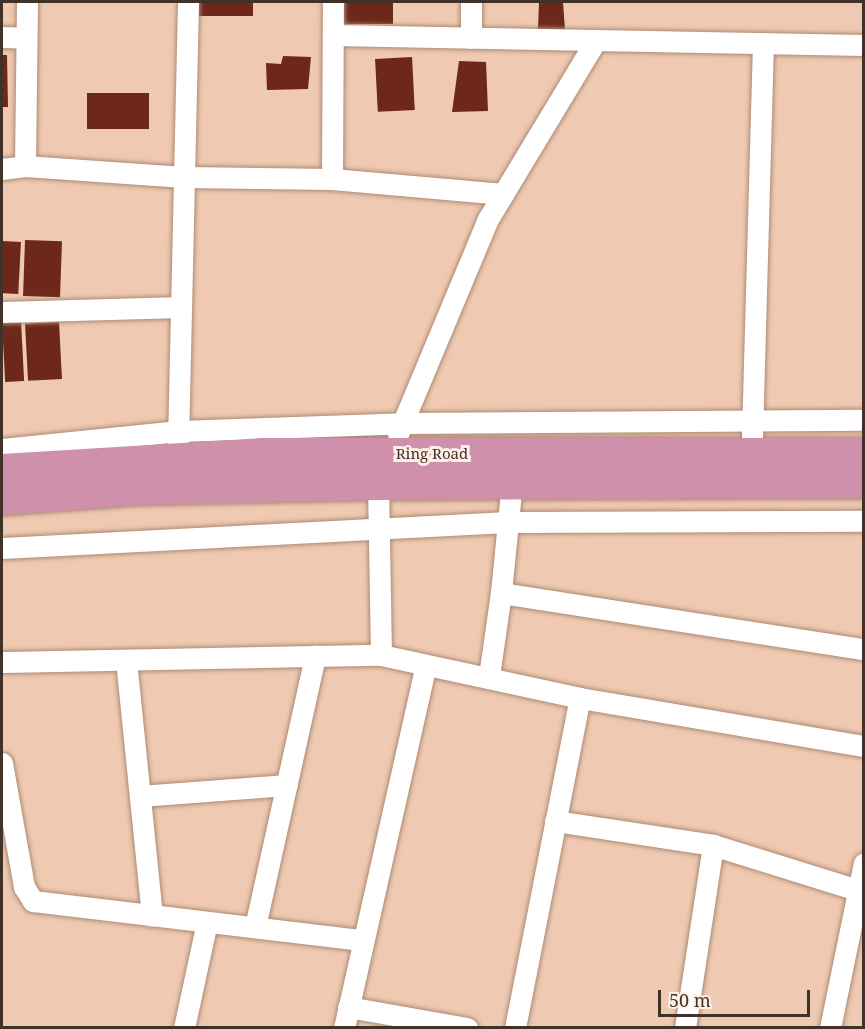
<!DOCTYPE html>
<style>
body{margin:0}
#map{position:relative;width:865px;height:1029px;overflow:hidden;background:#efc9b1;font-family:"Noto Serif",serif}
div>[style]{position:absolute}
.building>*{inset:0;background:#6e2819;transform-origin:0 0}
.roads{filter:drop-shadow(0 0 2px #ae8a74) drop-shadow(0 0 2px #ae8a74)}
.minor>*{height:21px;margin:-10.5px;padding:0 10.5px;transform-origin:10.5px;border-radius:10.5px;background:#fff}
.trunk>*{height:33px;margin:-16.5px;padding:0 16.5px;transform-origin:16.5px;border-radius:16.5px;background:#ce90aa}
span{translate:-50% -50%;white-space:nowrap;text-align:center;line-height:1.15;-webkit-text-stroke:6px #ffefe5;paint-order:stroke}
.street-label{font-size:15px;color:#413229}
.frame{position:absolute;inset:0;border:3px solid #413229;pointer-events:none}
.scale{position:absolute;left:658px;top:990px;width:152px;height:27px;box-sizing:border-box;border:3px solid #413229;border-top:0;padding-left:8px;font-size:18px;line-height:21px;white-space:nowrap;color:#413229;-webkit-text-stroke:4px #ffefe5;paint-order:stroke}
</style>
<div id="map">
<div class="building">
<div style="left:194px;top:2px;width:59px;height:14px"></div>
<div style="left:343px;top:2px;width:50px;height:22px"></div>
<div style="clip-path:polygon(539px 2px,563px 2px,565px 30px,538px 29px)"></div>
<div style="clip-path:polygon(2px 55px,7px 55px,8px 107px,2px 107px)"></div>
<div style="clip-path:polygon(283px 56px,311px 57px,308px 89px,267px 90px,266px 63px,281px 64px)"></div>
<div style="left:412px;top:57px;width:53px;height:37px;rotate:87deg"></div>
<div style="clip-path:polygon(459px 61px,486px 62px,488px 111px,452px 112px)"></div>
<div style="left:87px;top:93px;width:62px;height:36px"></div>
<div style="left:25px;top:240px;width:37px;height:56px;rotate:2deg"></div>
<div style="left:2px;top:241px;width:19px;height:52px;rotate:3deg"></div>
<div style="left:21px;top:321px;width:60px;height:19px;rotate:87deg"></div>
<div style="left:59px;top:322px;width:57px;height:34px;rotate:87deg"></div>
</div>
<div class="roads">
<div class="minor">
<div style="left:333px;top:35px;width:531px;rotate:1.08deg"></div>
<div style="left:2px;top:37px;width:24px;rotate:2deg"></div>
<div style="left:471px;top:38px;width:36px;rotate:-90deg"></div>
<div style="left:25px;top:166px;width:164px;rotate:-89.3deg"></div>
<div style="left:2px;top:169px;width:23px;rotate:-7deg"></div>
<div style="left:25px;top:166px;width:159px;rotate:4deg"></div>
<div style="left:184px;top:177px;width:148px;rotate:0.8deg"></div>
<div style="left:332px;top:179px;width:172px;rotate:5deg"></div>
<div style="left:332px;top:179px;width:177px;rotate:-89.7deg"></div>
<div style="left:2px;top:312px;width:179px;rotate:-1.6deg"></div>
<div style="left:398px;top:434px;width:233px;rotate:-67.3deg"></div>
<div style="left:488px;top:219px;width:209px;rotate:-58.9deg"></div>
<div style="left:752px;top:436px;width:393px;rotate:-88.4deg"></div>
<div style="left:178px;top:443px;width:441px;rotate:-88.7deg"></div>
<div style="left:2px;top:449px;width:178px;rotate:-5.8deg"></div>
<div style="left:179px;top:431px;width:224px;rotate:-2deg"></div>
<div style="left:403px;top:423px;width:461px;rotate:-0.4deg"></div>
<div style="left:512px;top:482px;width:112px;rotate:95.7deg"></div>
<div style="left:501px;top:593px;width:367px;rotate:8.8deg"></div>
<div style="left:378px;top:483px;width:172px;rotate:89deg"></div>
<div style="left:2px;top:548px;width:507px;rotate:-2.94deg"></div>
<div style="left:508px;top:522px;width:356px;rotate:-0.2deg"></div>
<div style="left:126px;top:660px;width:257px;rotate:84.2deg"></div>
<div style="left:2px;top:662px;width:379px;rotate:-1.1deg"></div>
<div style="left:381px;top:655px;width:204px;rotate:12.2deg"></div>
<div style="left:580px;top:698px;width:288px;rotate:9.6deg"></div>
<div style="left:489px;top:676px;width:84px;rotate:-81.8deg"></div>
<div style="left:2px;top:763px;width:126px;rotate:79.9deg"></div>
<div style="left:24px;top:887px;width:17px;rotate:57deg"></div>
<div style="left:33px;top:901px;width:331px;rotate:6.8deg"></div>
<div style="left:140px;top:796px;width:147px;rotate:-4.3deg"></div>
<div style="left:555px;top:821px;width:160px;rotate:8.6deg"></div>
<div style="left:713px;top:845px;width:158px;rotate:17.3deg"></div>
<div style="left:255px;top:927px;width:278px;rotate:-77.5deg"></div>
<div style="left:348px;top:1007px;width:121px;rotate:10deg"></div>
<div style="left:184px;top:1028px;width:108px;rotate:-77.8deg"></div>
<div style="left:344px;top:1028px;width:369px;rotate:-77.3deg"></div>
<div style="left:515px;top:1028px;width:336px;rotate:-78.9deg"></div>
<div style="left:685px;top:1028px;width:185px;rotate:-81.3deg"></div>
<div style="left:830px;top:1028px;width:168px;rotate:-78.4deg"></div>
</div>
<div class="trunk">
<div style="left:2px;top:470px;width:259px;rotate:-3.5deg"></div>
<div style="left:261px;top:454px;width:603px"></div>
<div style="left:2px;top:498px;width:137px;rotate:-4.2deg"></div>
<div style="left:139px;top:488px;width:239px;rotate:-1.2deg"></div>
<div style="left:378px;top:483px;width:486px;rotate:-0.2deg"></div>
</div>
</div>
<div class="street-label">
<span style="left:432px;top:454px">Ring Road</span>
</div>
<div class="frame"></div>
<div class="scale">50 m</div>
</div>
